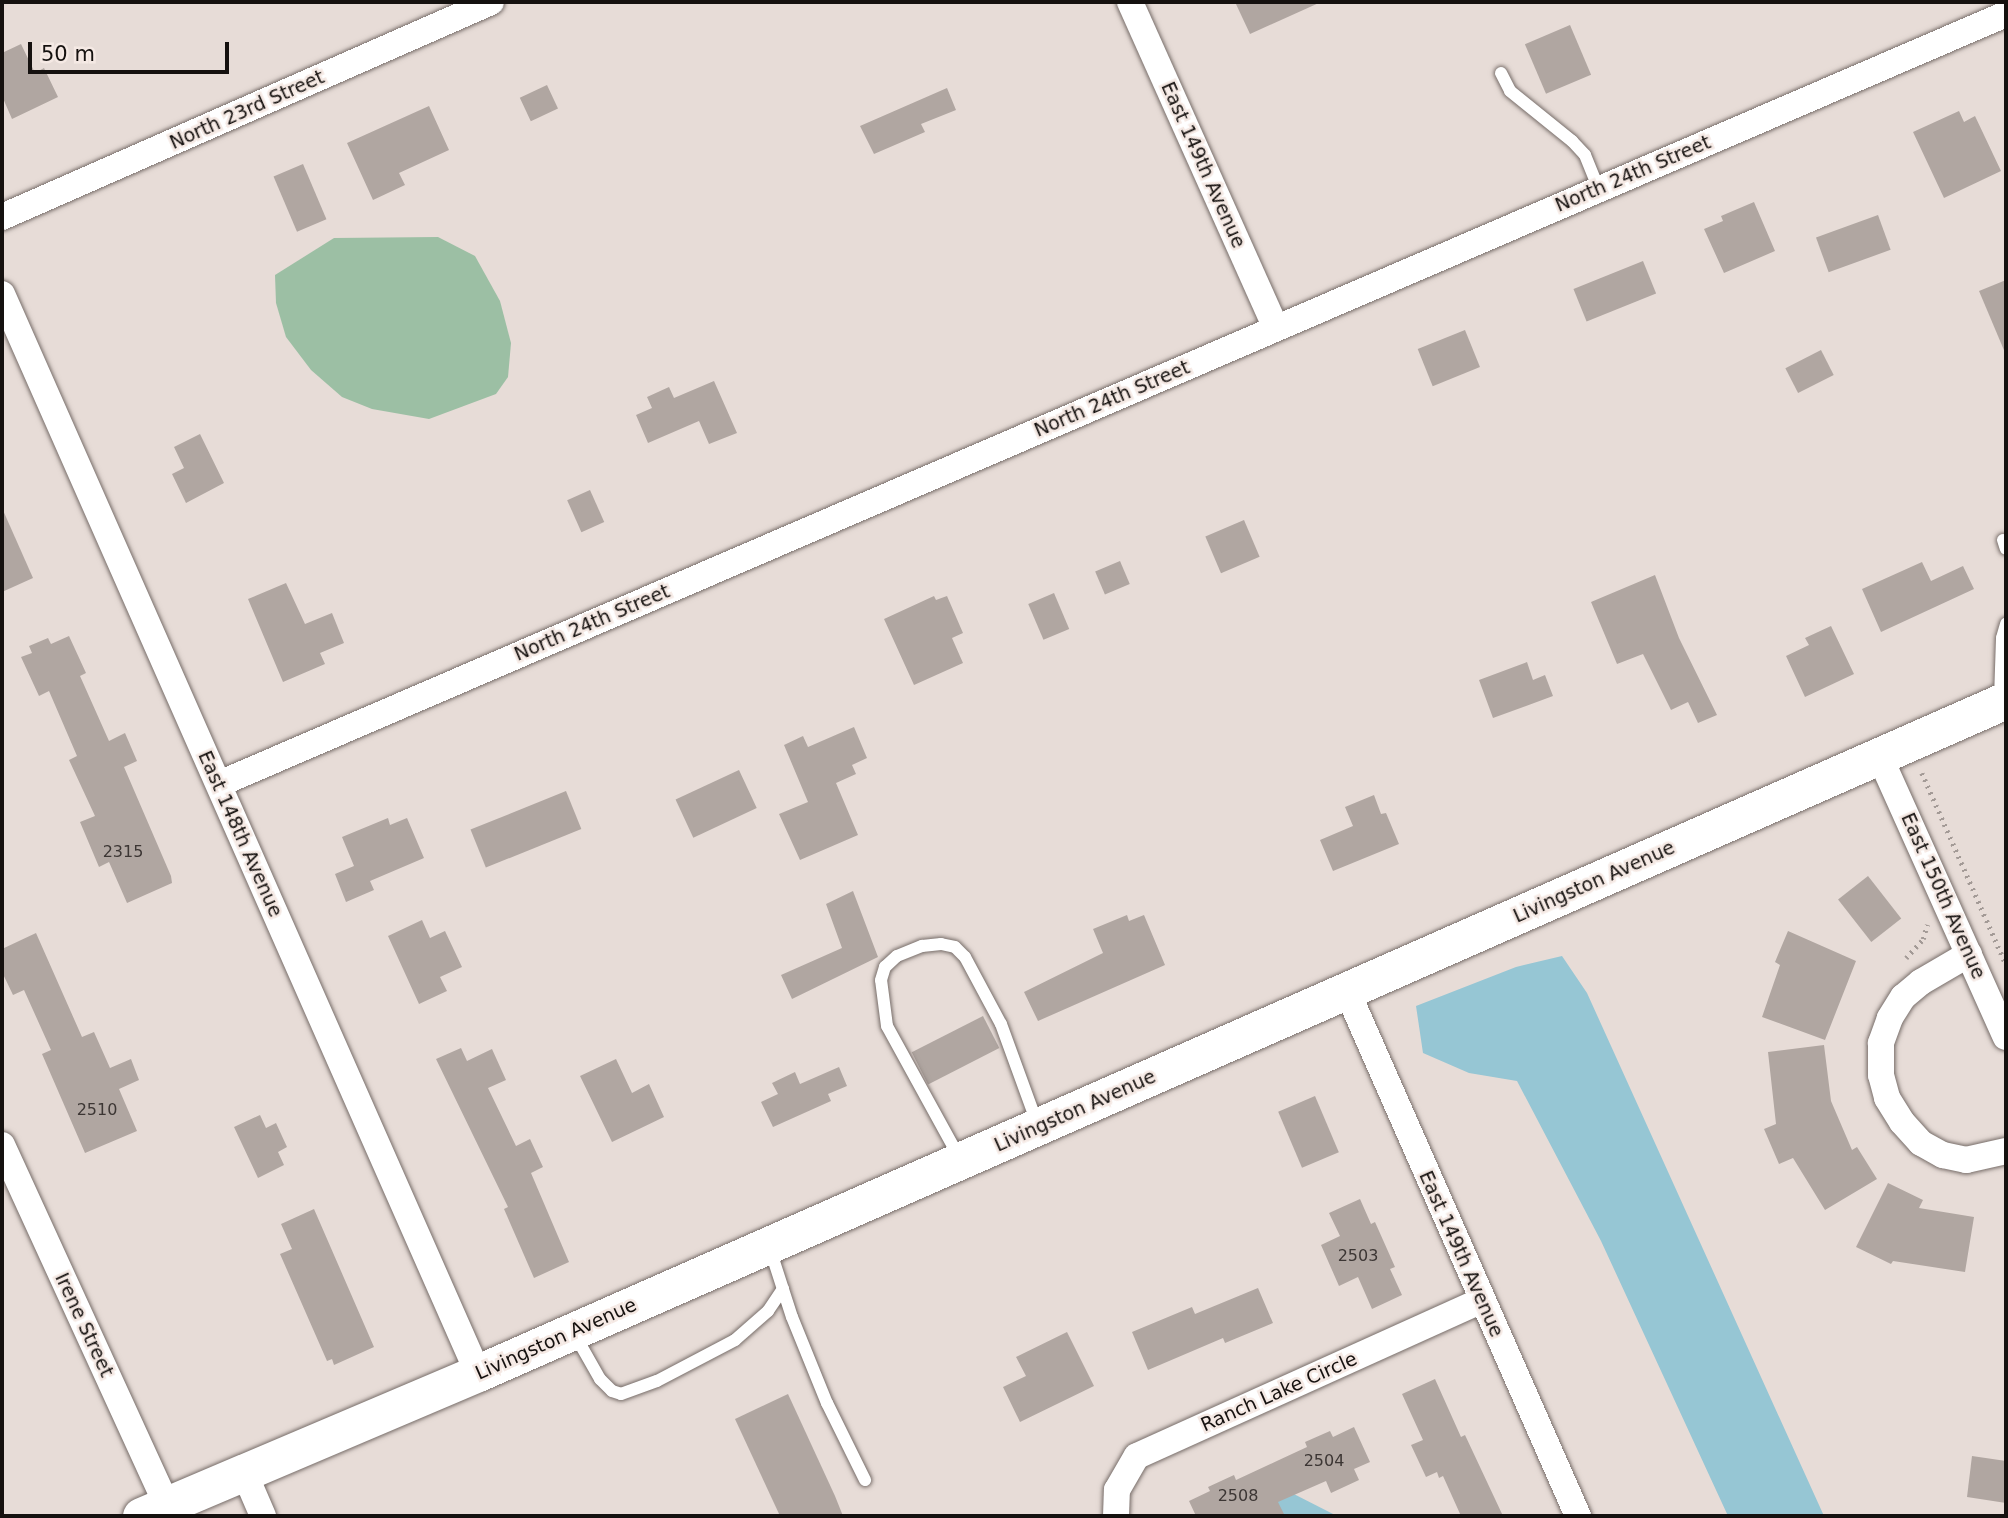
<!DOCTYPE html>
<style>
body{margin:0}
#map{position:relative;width:2008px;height:1518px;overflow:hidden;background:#e7dcd7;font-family:"DejaVu Sans",sans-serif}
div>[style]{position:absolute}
.green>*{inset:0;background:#9cbfa4}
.water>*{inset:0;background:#96c6d4}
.building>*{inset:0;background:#b0a6a1;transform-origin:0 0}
.path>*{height:4.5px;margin-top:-2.25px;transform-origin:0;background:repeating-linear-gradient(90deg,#a39a96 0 2px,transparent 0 7px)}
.roads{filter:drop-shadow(0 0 2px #776d69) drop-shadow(0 0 2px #776d69)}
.lane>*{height:12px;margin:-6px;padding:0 6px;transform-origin:6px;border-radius:6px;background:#fff}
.street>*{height:26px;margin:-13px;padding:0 13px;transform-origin:13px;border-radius:13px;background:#fff}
.secondary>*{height:37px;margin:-18.5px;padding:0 18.5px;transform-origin:18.5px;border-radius:18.5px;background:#fff}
span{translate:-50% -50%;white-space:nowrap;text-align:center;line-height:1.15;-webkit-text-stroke:5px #f5e9e4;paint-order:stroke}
.number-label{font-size:16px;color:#3c3634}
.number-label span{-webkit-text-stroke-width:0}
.street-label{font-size:19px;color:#15110f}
.frame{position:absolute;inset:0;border:4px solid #15110f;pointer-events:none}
.scale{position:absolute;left:28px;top:42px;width:201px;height:32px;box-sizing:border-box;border:4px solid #15110f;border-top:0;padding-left:9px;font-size:21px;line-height:24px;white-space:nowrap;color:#15110f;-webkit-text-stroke:5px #f5e9e4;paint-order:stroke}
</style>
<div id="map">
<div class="green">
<div style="clip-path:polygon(438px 237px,475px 256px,500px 301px,511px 343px,508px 377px,496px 394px,429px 419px,372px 409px,342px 397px,311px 370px,286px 337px,276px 303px,275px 275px,334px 238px)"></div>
</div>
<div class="water">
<div style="clip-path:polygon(1562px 956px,1587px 993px,1824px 1516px,1728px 1516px,1601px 1241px,1517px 1081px,1469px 1073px,1423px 1053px,1416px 1006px,1516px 967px)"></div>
<div style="clip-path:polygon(1284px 1489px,1337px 1516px,1216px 1516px,1213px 1510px)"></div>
</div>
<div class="building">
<div style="clip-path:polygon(1235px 2px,1321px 2px,1250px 34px)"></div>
<div style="left:1570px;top:25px;width:54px;height:49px;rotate:67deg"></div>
<div style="clip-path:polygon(21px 44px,35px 73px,44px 68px,58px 97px,12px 119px,2px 96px,2px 53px)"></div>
<div style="left:547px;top:85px;width:26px;height:30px;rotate:65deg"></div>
<div style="clip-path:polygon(947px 88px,956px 110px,921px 124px,925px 132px,874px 154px,860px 126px)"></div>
<div style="clip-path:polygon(429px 106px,449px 150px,399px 173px,405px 185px,373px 200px,347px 143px)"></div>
<div style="clip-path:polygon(1959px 111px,1964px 122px,1975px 116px,2001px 171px,1944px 198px,1913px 132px)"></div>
<div style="left:303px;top:164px;width:60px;height:32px;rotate:67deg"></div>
<div style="clip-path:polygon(1754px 202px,1775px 251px,1724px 273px,1704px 229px,1723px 221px,1721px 216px)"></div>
<div style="left:1878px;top:215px;width:37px;height:66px;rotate:70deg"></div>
<div style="left:1643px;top:261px;width:35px;height:75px;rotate:68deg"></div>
<div style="clip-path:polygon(2006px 280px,2006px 355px,1979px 291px)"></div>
<div style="left:1465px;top:330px;width:40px;height:51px;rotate:68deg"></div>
<div style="left:1821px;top:350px;width:28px;height:40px;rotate:63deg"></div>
<div style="clip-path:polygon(714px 381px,737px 433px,709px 444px,699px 421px,648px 443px,636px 415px,652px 408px,647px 397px,669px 387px,674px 398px)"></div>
<div style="clip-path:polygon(200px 434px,224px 483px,186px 503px,172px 474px,184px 468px,174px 447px)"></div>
<div style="left:590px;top:490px;width:35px;height:25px;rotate:66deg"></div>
<div style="clip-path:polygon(2px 508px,33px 578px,2px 592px)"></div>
<div style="left:1244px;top:520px;width:40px;height:42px;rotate:67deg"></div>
<div style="left:1120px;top:561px;width:25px;height:27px;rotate:67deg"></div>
<div style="clip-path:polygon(1922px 562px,1931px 581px,1963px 566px,1974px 589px,1881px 632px,1862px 589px)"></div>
<div style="clip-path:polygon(1655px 575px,1679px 638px,1717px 715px,1698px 723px,1688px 702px,1671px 710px,1643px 654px,1617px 664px,1591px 602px)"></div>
<div style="clip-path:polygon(286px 583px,305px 624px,332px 613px,344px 643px,320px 653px,325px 664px,283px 682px,248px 599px)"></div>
<div style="left:1054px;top:593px;width:39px;height:28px;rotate:67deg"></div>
<div style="clip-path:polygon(934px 596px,936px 600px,947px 596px,963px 633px,952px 638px,963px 663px,914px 685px,884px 619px)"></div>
<div style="clip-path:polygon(1831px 626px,1854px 674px,1805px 697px,1786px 656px,1809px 645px,1805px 638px)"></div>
<div style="clip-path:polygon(69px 636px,86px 673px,80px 676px,109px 741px,125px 733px,137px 761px,124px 767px,171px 876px,172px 883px,127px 903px,109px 862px,99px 867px,80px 822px,95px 816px,69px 760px,77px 756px,49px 691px,39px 696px,21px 657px,32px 653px,29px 646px,48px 638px,51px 644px)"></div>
<div style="clip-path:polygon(1527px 662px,1533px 680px,1545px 675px,1553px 696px,1493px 718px,1479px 680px)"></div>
<div style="clip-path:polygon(854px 727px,867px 758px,852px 765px,856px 774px,836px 783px,858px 835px,800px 860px,779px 814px,808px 802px,784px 745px,803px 736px,808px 747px)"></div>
<div style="left:739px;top:770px;width:42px;height:70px;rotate:65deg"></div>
<div style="left:566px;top:791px;width:41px;height:103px;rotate:68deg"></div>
<div style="clip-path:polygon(1374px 795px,1381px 814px,1386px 813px,1399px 844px,1333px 871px,1320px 840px,1353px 826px,1345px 807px)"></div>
<div style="clip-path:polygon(388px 818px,390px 825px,407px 818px,424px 858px,370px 881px,374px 890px,346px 902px,335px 874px,354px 866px,342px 837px)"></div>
<div style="left:1868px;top:876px;width:54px;height:38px;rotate:52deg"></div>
<div style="clip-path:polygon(853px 891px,878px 957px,792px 999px,781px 975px,842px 948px,826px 904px)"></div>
<div style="clip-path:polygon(1127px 915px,1129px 921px,1144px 915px,1165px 965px,1038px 1021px,1024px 992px,1103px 953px,1093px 929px)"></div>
<div style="clip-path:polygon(422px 920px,430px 938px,445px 931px,462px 967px,440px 977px,447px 991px,419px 1004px,388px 936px)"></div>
<div style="clip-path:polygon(1788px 931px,1856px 961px,1825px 1040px,1762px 1017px,1780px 965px,1775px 962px)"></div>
<div style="clip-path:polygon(36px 933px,82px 1037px,94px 1032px,110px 1068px,131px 1059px,139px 1080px,119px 1089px,137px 1131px,85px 1153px,42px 1054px,51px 1050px,24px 990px,13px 995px,2px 972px,2px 949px)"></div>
<div style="left:983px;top:1016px;width:36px;height:80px;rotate:63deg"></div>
<div style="clip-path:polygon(1824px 1045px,1831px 1101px,1852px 1150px,1857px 1147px,1877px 1179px,1825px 1210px,1793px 1158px,1779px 1164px,1764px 1129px,1776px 1124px,1768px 1052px)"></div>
<div style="clip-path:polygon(461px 1048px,467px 1061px,492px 1049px,506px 1080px,488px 1088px,516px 1146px,530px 1139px,543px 1167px,531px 1173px,569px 1262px,534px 1278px,504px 1209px,508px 1207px,436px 1059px)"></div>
<div style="clip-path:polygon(616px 1059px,632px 1093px,649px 1084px,664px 1117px,612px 1142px,580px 1076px)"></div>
<div style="clip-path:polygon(839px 1067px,847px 1086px,828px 1094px,831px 1101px,773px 1127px,761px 1102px,778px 1094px,772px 1083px,795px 1072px,800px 1084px)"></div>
<div style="left:1315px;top:1096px;width:61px;height:40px;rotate:67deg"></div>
<div style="clip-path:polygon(260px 1115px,266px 1128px,276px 1123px,287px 1147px,278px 1152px,284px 1165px,258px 1178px,234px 1127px)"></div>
<div style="clip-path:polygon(1888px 1183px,1923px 1200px,1919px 1208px,1974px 1217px,1965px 1272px,1893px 1261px,1891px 1264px,1856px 1247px)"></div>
<div style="clip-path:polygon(1360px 1199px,1371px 1224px,1375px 1222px,1395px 1267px,1390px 1269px,1402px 1295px,1372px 1309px,1358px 1277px,1339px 1286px,1321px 1245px,1340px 1236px,1329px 1213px)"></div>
<div style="clip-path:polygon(314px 1209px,374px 1347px,334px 1365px,332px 1359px,327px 1361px,280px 1254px,292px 1249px,281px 1224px)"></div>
<div style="clip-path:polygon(1258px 1288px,1273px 1323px,1225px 1343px,1223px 1338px,1148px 1370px,1132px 1332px,1192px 1307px,1195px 1314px)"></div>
<div style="clip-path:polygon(1067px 1332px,1094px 1386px,1020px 1422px,1003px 1387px,1026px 1376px,1016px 1357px)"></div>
<div style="clip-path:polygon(1435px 1379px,1461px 1437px,1465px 1435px,1503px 1516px,1461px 1516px,1443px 1476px,1439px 1478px,1437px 1472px,1426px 1477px,1411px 1445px,1423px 1440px,1402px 1394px)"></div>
<div style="clip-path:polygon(788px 1394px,835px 1496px,843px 1516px,780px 1516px,735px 1419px)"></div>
<div style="clip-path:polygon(1354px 1427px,1370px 1462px,1354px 1469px,1359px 1480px,1331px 1493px,1326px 1481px,1278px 1502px,1285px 1516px,1196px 1516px,1189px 1501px,1210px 1491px,1208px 1487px,1234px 1475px,1236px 1480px,1279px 1460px,1307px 1447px,1305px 1442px,1330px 1431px,1333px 1437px)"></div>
<div style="clip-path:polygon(1972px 1456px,2006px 1461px,2006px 1503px,1967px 1497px)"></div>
</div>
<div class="path">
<div style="left:1922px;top:773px;width:209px;rotate:66.3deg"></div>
<div style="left:1906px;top:958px;width:25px;rotate:-48deg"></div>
<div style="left:1923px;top:939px;width:15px;rotate:-74deg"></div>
</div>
<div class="roads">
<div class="lane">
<div style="left:1501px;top:73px;width:20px;rotate:63deg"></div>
<div style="left:1510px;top:91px;width:80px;rotate:38.9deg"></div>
<div style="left:1572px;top:141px;width:19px;rotate:47deg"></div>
<div style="left:1585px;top:155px;width:37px;rotate:68deg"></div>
<div style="left:2003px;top:540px;width:9px;rotate:72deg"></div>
<div style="left:2000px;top:699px;width:61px;rotate:-88.1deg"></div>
<div style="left:2002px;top:638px;width:15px;rotate:-74deg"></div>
<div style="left:959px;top:1157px;width:149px;rotate:-118.8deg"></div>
<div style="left:887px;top:1026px;width:46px;rotate:-97.4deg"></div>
<div style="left:881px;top:980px;width:14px;rotate:-73deg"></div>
<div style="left:885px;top:967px;width:16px;rotate:-43deg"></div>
<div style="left:897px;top:956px;width:27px;rotate:-22deg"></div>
<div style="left:922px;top:946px;width:19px;rotate:-6deg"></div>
<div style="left:941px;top:944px;width:14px;rotate:12deg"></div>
<div style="left:955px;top:947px;width:14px;rotate:45deg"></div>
<div style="left:965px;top:957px;width:76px;rotate:61.8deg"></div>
<div style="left:1001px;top:1024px;width:105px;rotate:70deg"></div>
<div style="left:770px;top:1249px;width:71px;rotate:72.1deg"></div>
<div style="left:792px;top:1317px;width:93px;rotate:67.9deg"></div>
<div style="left:827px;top:1403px;width:86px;rotate:63.7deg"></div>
<div style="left:575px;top:1335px;width:51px;rotate:60.4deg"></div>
<div style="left:600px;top:1379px;width:17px;rotate:45deg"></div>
<div style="left:612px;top:1391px;width:9px;rotate:18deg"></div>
<div style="left:621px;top:1394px;width:38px;rotate:-20deg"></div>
<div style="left:657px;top:1381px;width:88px;rotate:-27.7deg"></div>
<div style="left:735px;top:1340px;width:44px;rotate:-41.3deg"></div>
<div style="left:768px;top:1311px;width:27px;rotate:-56deg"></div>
</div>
<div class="street">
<div style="left:1130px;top:2px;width:357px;rotate:65.9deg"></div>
<div style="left:2px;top:217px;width:534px;rotate:-23.73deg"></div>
<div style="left:2px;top:294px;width:1179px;rotate:66.2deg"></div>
<div style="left:1879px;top:755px;width:309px;rotate:65.8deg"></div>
<div style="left:219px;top:784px;width:1946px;rotate:-23.31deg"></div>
<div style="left:1969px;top:954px;width:56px;rotate:149.7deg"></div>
<div style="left:1921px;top:982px;width:23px;rotate:140deg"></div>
<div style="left:1903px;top:997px;width:25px;rotate:122deg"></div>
<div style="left:1890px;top:1018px;width:27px;rotate:110deg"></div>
<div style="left:1881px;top:1043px;width:32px;rotate:90deg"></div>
<div style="left:1881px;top:1075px;width:24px;rotate:75deg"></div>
<div style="left:1887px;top:1098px;width:28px;rotate:58deg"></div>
<div style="left:1902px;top:1122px;width:28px;rotate:48deg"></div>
<div style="left:1921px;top:1143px;width:25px;rotate:29deg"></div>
<div style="left:1943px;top:1155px;width:24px;rotate:12deg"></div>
<div style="left:1966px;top:1160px;width:41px;rotate:-12.7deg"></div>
<div style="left:1347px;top:991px;width:574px;rotate:66.25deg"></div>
<div style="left:2px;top:1145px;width:396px;rotate:65.4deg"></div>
<div style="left:244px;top:1472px;width:48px;rotate:66.6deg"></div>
<div style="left:1116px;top:1516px;width:26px;rotate:-88deg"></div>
<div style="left:1117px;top:1490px;width:39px;rotate:-60deg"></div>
<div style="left:1137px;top:1456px;width:377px;rotate:-24.3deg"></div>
</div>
<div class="secondary">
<div style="left:141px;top:1516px;width:366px;rotate:-23deg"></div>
<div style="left:478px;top:1373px;width:1670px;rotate:-23.77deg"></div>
</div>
</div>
<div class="number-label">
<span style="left:123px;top:852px">2315</span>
<span style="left:97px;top:1110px">2510</span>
<span style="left:1358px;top:1256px">2503</span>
<span style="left:1324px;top:1461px">2504</span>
<span style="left:1238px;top:1496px">2508</span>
</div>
<div class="street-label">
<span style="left:247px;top:110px;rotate:-24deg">North 23rd Street</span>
<span style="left:1203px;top:165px;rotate:66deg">East 149th Avenue</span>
<span style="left:1633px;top:174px;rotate:-23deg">North 24th Street</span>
<span style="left:1112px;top:399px;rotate:-23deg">North 24th Street</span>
<span style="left:592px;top:623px;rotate:-23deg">North 24th Street</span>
<span style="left:240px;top:834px;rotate:66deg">East 148th Avenue</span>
<span style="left:1594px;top:882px;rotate:-24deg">Livingston Avenue</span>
<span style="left:1943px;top:896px;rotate:66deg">East 150th Avenue</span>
<span style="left:1075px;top:1111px;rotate:-24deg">Livingston Avenue</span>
<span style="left:1461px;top:1254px;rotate:66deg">East 149th Avenue</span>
<span style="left:84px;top:1325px;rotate:65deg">Irene Street</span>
<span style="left:556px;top:1339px;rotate:-24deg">Livingston Avenue</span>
<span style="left:1279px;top:1392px;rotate:-24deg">Ranch Lake Circle</span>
</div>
<div class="frame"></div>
<div class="scale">50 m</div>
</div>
